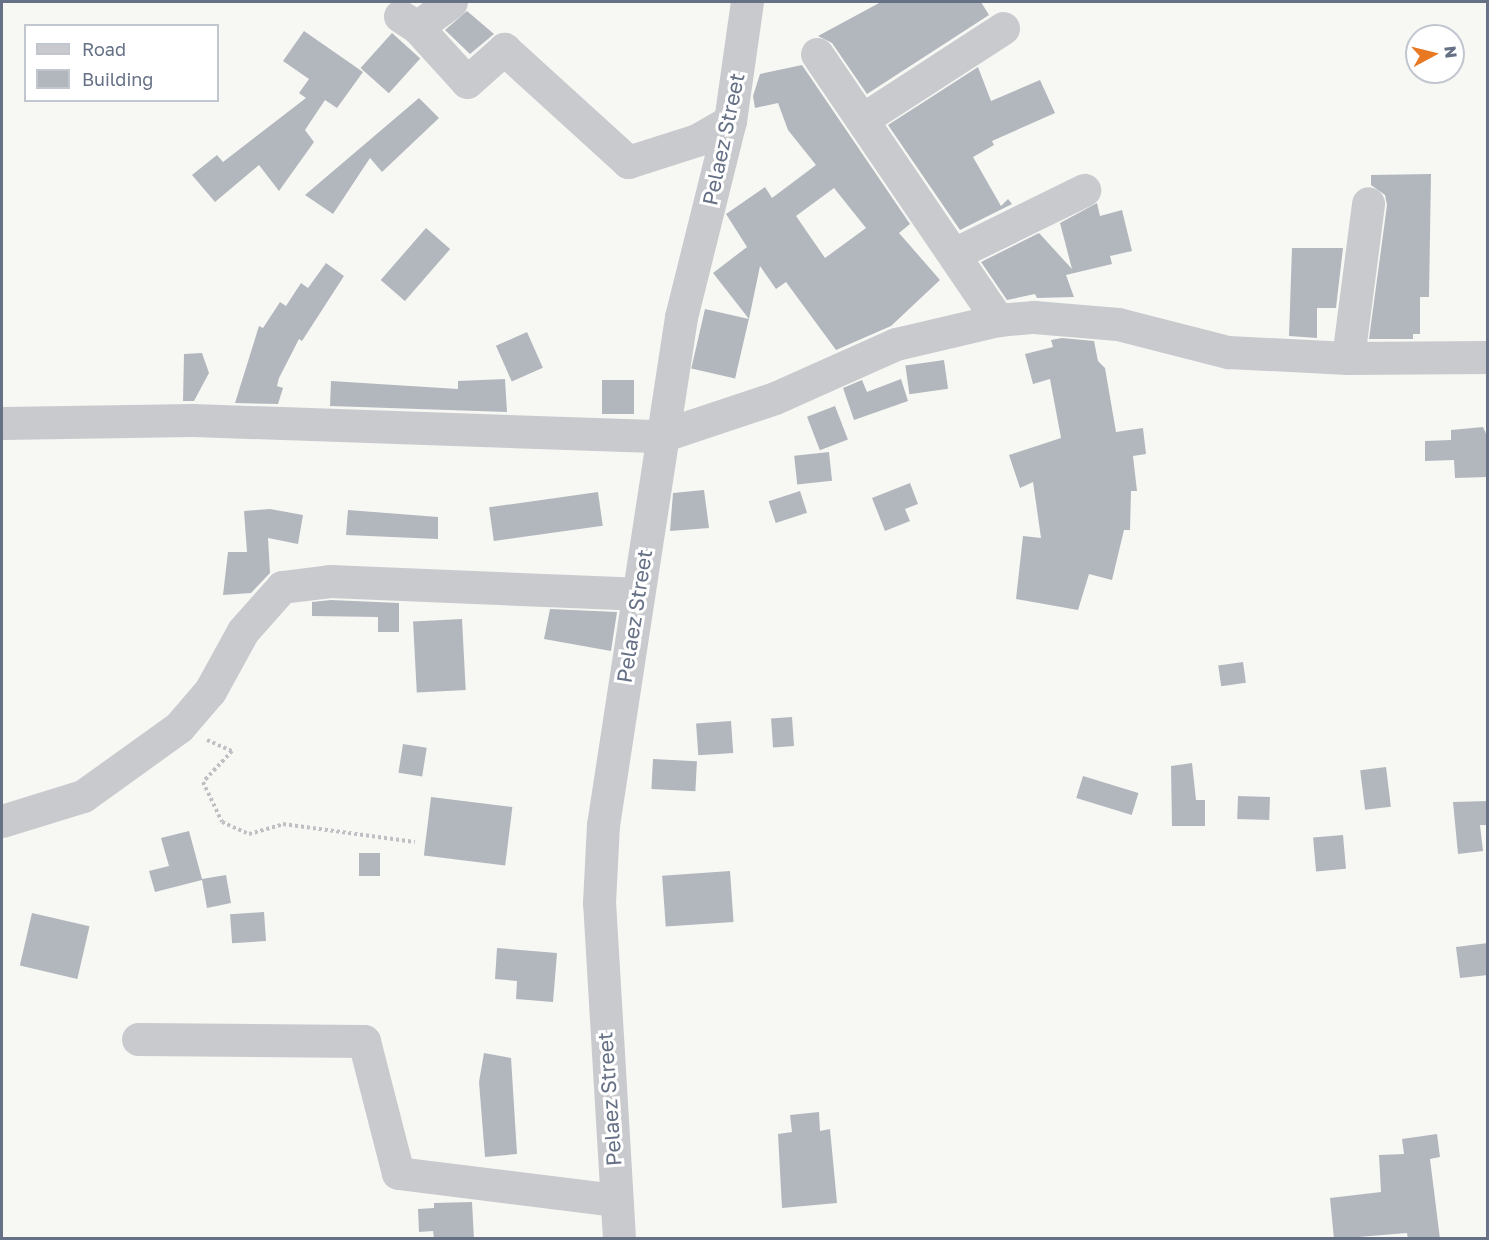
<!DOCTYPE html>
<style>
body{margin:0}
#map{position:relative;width:1489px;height:1240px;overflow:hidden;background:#f7f8f4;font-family:"Golos Text",sans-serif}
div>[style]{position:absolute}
.building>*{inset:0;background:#b2b7be;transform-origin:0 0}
.path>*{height:4px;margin-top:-2px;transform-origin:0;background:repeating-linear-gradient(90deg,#bfc0c3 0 3px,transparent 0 6px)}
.minor>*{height:33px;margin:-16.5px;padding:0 16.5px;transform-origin:16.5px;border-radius:16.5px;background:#c8cace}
span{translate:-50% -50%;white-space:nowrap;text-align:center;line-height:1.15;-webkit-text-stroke:6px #fff;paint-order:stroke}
.street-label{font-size:21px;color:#667186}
.frame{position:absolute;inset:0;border:3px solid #667186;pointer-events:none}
.legend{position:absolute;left:24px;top:24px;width:195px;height:78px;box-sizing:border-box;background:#fff;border:2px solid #c2c6cf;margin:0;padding:8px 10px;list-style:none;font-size:18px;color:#667186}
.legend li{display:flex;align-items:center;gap:12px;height:30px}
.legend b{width:30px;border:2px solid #c2c6cf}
.north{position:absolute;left:1405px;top:24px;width:60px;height:60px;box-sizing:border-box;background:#fff;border:2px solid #c2c6cf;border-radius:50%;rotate:83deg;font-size:16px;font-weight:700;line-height:24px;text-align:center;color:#667186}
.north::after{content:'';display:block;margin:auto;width:21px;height:27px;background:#e97823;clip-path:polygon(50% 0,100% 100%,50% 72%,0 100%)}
</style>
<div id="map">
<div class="building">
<div style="clip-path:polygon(881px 2px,981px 2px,989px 15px,867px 94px,832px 43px,818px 36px)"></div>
<div style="clip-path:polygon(467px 11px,494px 34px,470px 54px,445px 30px)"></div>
<div style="clip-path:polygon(304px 31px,363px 72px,337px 108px,325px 100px,305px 130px,314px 142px,279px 191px,259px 165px,215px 202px,192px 175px,217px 155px,223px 162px,306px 98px,299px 93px,309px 79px,283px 61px)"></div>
<div style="left:392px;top:33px;width:38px;height:47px;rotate:42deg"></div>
<div style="clip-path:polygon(evenodd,802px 65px,910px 224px,899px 233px,940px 280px,891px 326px,836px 350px,786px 282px,776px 289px,760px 266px,749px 319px,713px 273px,747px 247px,726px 214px,765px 187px,772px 198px,816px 165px,788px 130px,778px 103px,755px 108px,753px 96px,760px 74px,802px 65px,834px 188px,866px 228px,825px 258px,796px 216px,834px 188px)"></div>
<div style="clip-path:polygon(978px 67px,991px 101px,1040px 80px,1055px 113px,992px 141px,994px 145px,973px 157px,1001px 206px,1008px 199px,1012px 204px,960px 230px,888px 125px)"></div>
<div style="clip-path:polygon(419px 98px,439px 118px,382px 172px,370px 158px,333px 214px,305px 195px)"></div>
<div style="clip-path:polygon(1431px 174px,1429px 297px,1420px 297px,1420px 334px,1413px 334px,1413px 339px,1369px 339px,1387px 205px,1385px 195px,1371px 185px,1371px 175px)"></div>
<div style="clip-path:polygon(1097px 203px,1100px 216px,1122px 210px,1132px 251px,1110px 256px,1112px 264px,1066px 275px,1074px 297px,1037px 298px,1035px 294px,1007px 300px,981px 262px,1039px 233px,1072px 269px,1060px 223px)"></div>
<div style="left:426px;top:228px;width:32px;height:69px;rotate:41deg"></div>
<div style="clip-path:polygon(1292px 248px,1343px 248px,1336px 308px,1317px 308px,1317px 338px,1289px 336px)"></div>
<div style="clip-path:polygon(326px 263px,344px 276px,302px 341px,299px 339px,279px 378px,277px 386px,283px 388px,278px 404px,235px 403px,259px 326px,263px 328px,280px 302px,286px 306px,301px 283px,308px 288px)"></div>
<div style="left:705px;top:309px;width:45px;height:61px;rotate:13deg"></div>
<div style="left:527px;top:332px;width:39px;height:34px;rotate:66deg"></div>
<div style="clip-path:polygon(1062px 338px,1094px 341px,1098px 361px,1105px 368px,1116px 432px,1143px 428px,1146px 454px,1133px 456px,1137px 491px,1131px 491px,1130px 530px,1124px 530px,1112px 580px,1089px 574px,1078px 610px,1016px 599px,1023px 536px,1041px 538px,1033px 482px,1020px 488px,1009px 455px,1061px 438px,1050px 379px,1033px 384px,1025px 354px,1053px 347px,1051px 340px)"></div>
<div style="clip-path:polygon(202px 353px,209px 373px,194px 401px,183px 401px,184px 354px)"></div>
<div style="left:944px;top:360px;width:29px;height:39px;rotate:82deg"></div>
<div style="clip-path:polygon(505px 379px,507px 412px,330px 406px,331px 381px,458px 389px,458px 381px)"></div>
<div style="clip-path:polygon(901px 379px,908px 401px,854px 420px,843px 388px,862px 380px,867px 392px)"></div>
<div style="left:634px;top:380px;width:34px;height:32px;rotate:90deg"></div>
<div style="left:835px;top:406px;width:36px;height:30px;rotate:69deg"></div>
<div style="clip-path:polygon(1483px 427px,1488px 438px,1487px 477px,1455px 478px,1454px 460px,1425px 461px,1425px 441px,1451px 440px,1451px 430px)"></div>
<div style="left:829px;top:452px;width:29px;height:35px;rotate:84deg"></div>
<div style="clip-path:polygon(910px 483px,918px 504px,905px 509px,910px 521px,885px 531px,872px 498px)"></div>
<div style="clip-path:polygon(704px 490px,709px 528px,670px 531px,673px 493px)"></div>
<div style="left:800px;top:491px;width:23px;height:33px;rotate:72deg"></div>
<div style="left:598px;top:492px;width:34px;height:110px;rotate:82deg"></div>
<div style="clip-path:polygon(270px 509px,303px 515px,298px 544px,268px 538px,270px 573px,251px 593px,223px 595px,228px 552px,247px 552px,244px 511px)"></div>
<div style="clip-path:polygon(348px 510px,438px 517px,438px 539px,346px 535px)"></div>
<div style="clip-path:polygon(331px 600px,399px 603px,399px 632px,378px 632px,378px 617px,312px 616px,312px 602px)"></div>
<div style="clip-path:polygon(550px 609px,617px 612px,611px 651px,544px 639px)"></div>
<div style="left:462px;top:619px;width:71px;height:49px;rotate:87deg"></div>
<div style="left:1243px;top:662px;width:21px;height:25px;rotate:82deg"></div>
<div style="left:792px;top:717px;width:29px;height:21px;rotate:86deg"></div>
<div style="left:731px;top:721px;width:32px;height:35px;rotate:86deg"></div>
<div style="left:403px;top:744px;width:24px;height:29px;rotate:9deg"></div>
<div style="left:653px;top:759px;width:44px;height:30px;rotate:3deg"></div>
<div style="clip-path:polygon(1192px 763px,1196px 800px,1205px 800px,1205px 826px,1172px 826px,1171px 766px)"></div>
<div style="left:1386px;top:767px;width:40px;height:26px;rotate:83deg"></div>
<div style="left:1083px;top:776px;width:58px;height:23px;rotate:17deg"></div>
<div style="left:1238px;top:796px;width:32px;height:23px;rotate:2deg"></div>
<div style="left:431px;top:797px;width:82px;height:59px;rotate:7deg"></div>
<div style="clip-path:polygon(1488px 801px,1488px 825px,1480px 825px,1483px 851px,1458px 854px,1453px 802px)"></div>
<div style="clip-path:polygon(189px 831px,202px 879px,226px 875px,231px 903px,207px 908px,202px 880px,155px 892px,149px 871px,169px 866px,161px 838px)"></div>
<div style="left:1343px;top:835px;width:34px;height:30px;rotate:85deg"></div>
<div style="left:359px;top:853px;width:21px;height:23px"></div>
<div style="left:730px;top:871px;width:51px;height:68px;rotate:86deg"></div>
<div style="left:264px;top:912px;width:29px;height:34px;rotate:86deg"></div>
<div style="left:32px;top:913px;width:59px;height:54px;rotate:13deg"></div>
<div style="clip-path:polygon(1488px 943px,1488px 975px,1460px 978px,1456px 947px)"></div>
<div style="clip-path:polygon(497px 948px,557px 953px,553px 1002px,516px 999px,517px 981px,495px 979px)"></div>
<div style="clip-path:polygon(484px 1053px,511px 1058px,517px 1154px,485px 1157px,479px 1082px)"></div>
<div style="clip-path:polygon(819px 1112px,820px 1131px,830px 1129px,837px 1203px,782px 1208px,778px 1134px,792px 1132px,790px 1115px)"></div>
<div style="clip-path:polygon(1437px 1134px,1440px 1157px,1430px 1159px,1440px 1239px,1408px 1239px,1407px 1233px,1334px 1239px,1330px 1198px,1381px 1192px,1379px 1155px,1404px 1154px,1402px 1139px)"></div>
<div style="clip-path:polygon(472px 1202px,474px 1239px,434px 1239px,433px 1231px,419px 1232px,418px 1209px,434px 1208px,434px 1203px)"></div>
</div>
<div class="path">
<div style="left:207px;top:740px;width:27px;rotate:24deg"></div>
<div style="left:232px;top:751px;width:42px;rotate:133.1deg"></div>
<div style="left:203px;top:782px;width:44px;rotate:64.6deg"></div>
<div style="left:222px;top:822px;width:30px;rotate:24deg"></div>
<div style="left:249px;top:834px;width:35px;rotate:-16deg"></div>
<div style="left:283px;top:824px;width:133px;rotate:7.8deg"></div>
</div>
<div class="minor">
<div style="left:400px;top:16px;width:20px;rotate:33deg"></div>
<div style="left:417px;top:27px;width:74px;rotate:47.7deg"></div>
<div style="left:467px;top:82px;width:50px;rotate:-41.7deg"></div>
<div style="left:504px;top:49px;width:168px;rotate:42.3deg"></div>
<div style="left:628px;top:162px;width:72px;rotate:-17.7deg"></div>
<div style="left:697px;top:140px;width:38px;rotate:-30deg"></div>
<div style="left:417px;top:27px;width:42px;rotate:-36.3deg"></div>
<div style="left:817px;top:54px;width:322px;rotate:55.8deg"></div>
<div style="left:863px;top:119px;width:167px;rotate:-33deg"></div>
<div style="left:956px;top:253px;width:143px;rotate:-26.2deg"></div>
<div style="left:1348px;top:358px;width:156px;rotate:-82.6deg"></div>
<div style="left:2px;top:423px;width:191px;rotate:-0.9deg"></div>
<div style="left:193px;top:420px;width:468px;rotate:2deg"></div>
<div style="left:661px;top:436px;width:120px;rotate:-18.4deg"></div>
<div style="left:775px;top:398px;width:133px;rotate:-24.1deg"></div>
<div style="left:896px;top:344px;width:105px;rotate:-13.2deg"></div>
<div style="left:998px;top:320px;width:36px;rotate:-5deg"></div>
<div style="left:1034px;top:317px;width:84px;rotate:4.8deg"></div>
<div style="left:1118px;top:324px;width:114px;rotate:14.3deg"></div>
<div style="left:1228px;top:352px;width:120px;rotate:2.9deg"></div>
<div style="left:1348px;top:358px;width:140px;rotate:-0.4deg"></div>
<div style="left:2px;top:821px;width:85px;rotate:-17.2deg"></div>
<div style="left:83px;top:796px;width:118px;rotate:-35.7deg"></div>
<div style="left:179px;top:727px;width:48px;rotate:-49.3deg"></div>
<div style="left:210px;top:691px;width:68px;rotate:-61.2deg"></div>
<div style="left:243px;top:631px;width:59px;rotate:-48.4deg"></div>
<div style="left:282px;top:587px;width:48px;rotate:-7.1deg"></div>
<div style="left:330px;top:581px;width:307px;rotate:2.4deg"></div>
<div style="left:138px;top:1039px;width:226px;rotate:0.5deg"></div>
<div style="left:364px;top:1041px;width:136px;rotate:75.6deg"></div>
<div style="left:398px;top:1173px;width:220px;rotate:7.1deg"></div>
<div style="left:619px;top:1238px;width:336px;rotate:-93.4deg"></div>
<div style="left:599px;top:903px;width:78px;rotate:-87.1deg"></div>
<div style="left:603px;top:825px;width:514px;rotate:-81.27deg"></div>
<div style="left:681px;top:317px;width:202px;rotate:-76deg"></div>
<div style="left:730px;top:121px;width:120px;rotate:-81.9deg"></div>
</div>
<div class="street-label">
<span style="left:723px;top:139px;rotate:-78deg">Pelaez Street</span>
<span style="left:634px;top:616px;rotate:-81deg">Pelaez Street</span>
<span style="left:609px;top:1099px;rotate:-94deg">Pelaez Street</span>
</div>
<div class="frame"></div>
<ul class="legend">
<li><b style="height:8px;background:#c8cace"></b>Road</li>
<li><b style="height:16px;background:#b2b7be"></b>Building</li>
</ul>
<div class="north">N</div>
</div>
